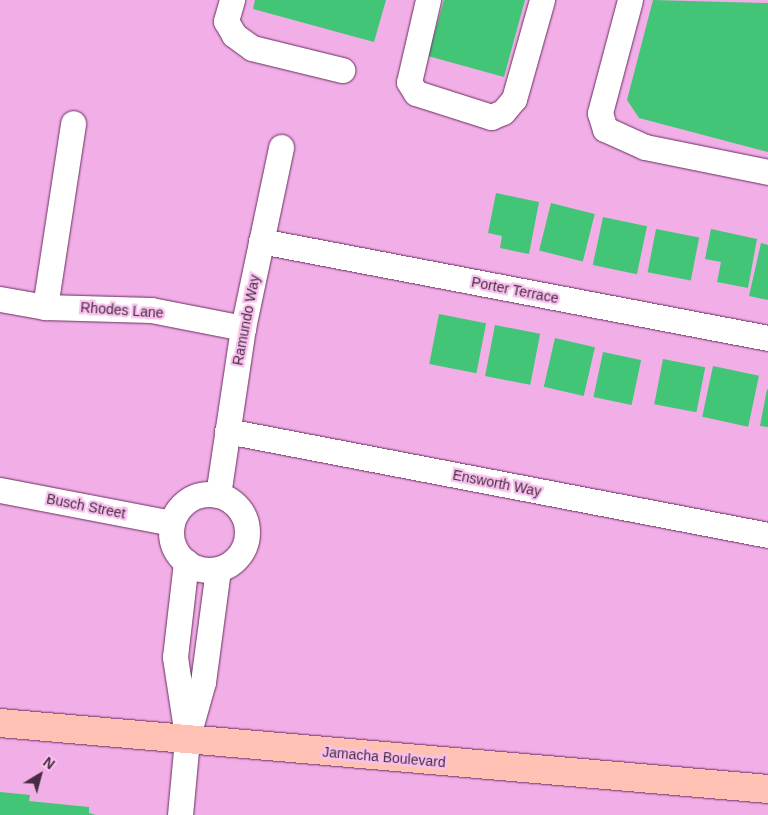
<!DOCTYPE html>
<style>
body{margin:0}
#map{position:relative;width:768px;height:815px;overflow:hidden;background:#f2aee6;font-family:Helvetica,sans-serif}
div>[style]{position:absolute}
.building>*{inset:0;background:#42c576;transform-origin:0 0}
.roads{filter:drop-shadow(0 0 1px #692f60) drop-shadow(0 0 1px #692f60)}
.minor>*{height:25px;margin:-12.5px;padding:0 12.5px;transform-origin:12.5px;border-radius:12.5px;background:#fff}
.minor>.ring{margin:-12.5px;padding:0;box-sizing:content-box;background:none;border:25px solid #fff;border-radius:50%}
.major>*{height:28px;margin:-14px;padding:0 14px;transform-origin:14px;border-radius:14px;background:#fec1b3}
span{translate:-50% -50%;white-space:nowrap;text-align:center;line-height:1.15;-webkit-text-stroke:4.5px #f8c1ed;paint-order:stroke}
.street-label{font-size:14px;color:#472b42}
.north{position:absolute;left:15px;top:750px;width:50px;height:50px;-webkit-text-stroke:4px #f8c1ed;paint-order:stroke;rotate:37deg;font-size:14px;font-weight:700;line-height:20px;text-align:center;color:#472b42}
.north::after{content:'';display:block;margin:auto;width:18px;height:22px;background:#472b42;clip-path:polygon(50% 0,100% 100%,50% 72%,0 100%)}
</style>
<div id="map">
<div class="building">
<div style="clip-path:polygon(255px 0,386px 0,374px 42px,253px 9px)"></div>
<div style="clip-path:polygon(444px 0,525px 0,504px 77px,428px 56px)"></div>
<div style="clip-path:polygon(653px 0,768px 3px,768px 152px,639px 118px,627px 100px)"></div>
<div style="clip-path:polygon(496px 193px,539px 202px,529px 254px,500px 248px,502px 236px,488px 233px)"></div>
<div style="left:551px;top:203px;width:45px;height:49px;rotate:14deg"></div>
<div style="left:603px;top:217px;width:45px;height:49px;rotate:12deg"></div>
<div style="left:656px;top:229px;width:44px;height:44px;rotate:11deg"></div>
<div style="clip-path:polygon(711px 229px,757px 239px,748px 288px,717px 282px,721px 262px,705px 259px)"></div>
<div style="clip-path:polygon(761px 243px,768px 245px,768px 300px,749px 296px)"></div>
<div style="left:439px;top:314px;width:48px;height:51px;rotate:11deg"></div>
<div style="left:495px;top:325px;width:46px;height:52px;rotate:11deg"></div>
<div style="left:555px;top:338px;width:41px;height:50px;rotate:13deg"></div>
<div style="left:603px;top:352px;width:39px;height:46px;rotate:12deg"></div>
<div style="left:663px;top:359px;width:43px;height:46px;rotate:11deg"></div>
<div style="left:713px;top:366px;width:47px;height:52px;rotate:12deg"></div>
<div style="clip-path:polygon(767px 389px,768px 390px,768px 427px,760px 426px)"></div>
<div style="clip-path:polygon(0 792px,30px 795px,29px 801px,89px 807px,89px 813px,96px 815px,0 815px)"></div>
</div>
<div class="roads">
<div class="minor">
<div style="left:232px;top:0;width:22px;rotate:106deg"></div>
<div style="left:226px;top:21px;width:16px;rotate:60deg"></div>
<div style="left:234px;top:35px;width:22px;rotate:36deg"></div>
<div style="left:252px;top:48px;width:93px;rotate:13.7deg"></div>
<div style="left:428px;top:0;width:84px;rotate:103deg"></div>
<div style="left:409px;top:82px;width:13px;rotate:58deg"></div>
<div style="left:416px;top:93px;width:79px;rotate:17.7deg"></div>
<div style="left:491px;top:117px;width:13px;rotate:-23deg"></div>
<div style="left:503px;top:112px;width:17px;rotate:-50deg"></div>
<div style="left:514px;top:99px;width:103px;rotate:-74.2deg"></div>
<div style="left:630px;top:0;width:117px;rotate:104.9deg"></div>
<div style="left:600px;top:113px;width:17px;rotate:73deg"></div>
<div style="left:605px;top:129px;width:44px;rotate:24.2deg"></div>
<div style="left:645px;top:147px;width:126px;rotate:11.5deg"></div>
<div style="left:261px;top:241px;width:516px;rotate:10.83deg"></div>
<div style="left:0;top:299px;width:46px;rotate:10.1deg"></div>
<div style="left:45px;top:307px;width:106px;rotate:1.6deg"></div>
<div style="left:151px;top:310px;width:94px;rotate:11.1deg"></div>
<div style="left:45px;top:307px;width:186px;rotate:-81.3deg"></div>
<div style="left:227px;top:431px;width:551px;rotate:10.88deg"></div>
<div style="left:0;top:490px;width:175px;rotate:10.9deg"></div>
<div class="ring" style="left:171px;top:494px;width:51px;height:51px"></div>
<div style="left:218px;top:495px;width:169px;rotate:-81.5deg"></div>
<div style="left:243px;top:328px;width:185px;rotate:-78.1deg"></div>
<div style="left:186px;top:729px;width:73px;rotate:-98.7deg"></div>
<div style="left:175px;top:657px;width:96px;rotate:-83.4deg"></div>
<div style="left:180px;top:815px;width:76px;rotate:-84.7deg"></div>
<div style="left:187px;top:739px;width:59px;rotate:-74.3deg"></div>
<div style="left:203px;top:682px;width:114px;rotate:-82.4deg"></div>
</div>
<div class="major">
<div style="left:0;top:723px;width:771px;rotate:4.91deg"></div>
</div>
</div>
<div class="street-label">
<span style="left:515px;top:290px;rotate:11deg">Porter Terrace</span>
<span style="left:122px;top:310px;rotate:4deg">Rhodes Lane</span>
<span style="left:246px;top:320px;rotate:-79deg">Ramundo Way</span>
<span style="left:497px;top:483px;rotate:11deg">Ensworth Way</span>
<span style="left:86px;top:506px;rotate:11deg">Busch Street</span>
<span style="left:384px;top:757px;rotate:5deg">Jamacha Boulevard</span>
</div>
<div class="north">N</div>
</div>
